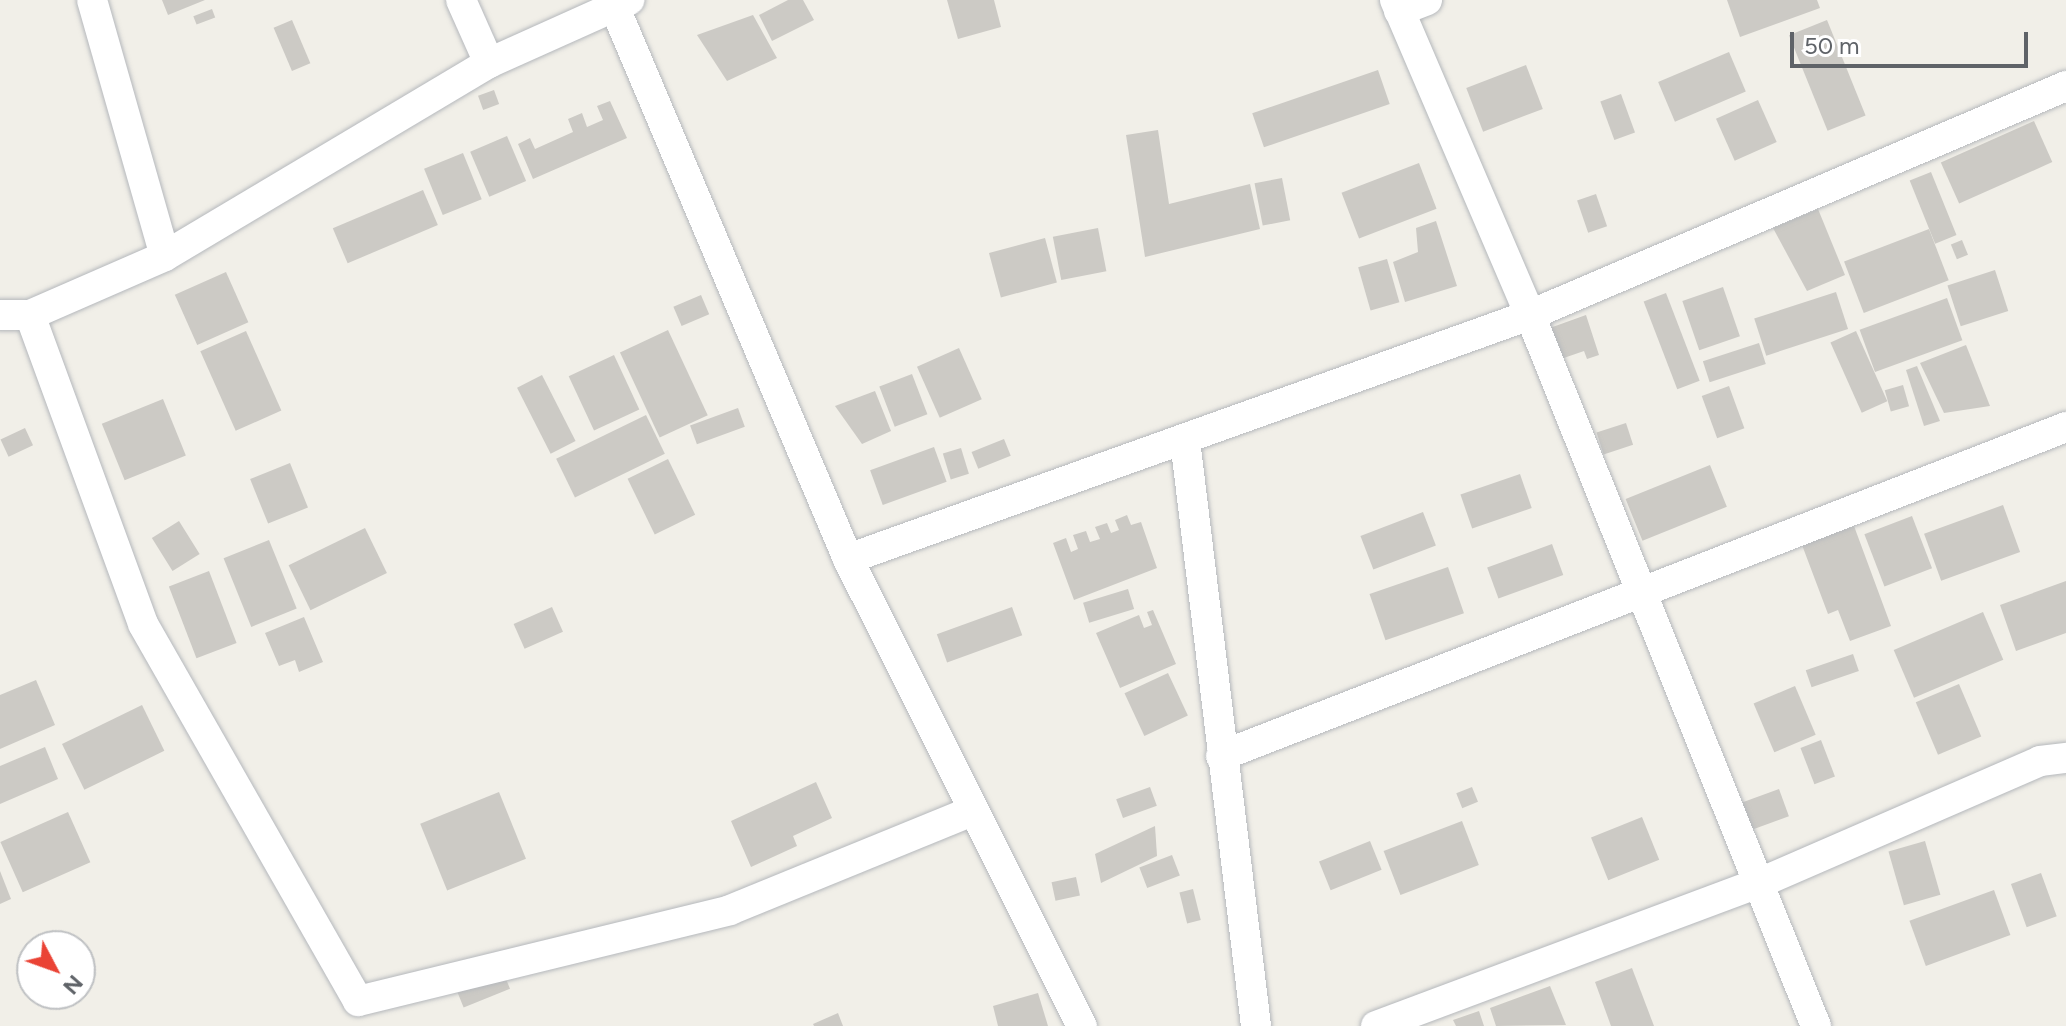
<!DOCTYPE html>
<style>
body{margin:0}
#map{position:relative;width:2066px;height:1026px;overflow:hidden;background:#f1efe8;font-family:Figtree,sans-serif}
div>[style]{position:absolute}
.building>*{inset:0;background:#cccac5;transform-origin:0 0}
.roads{filter:drop-shadow(0 0 2px #b5b8bc) drop-shadow(0 0 2px #b5b8bc)}
.street>*{height:30px;margin:-15px;padding:0 15px;transform-origin:15px;border-radius:15px;background:#fff}
span{translate:-50% -50%;white-space:nowrap;text-align:center;line-height:1.15;-webkit-text-stroke:6px #fff;paint-order:stroke}
.north{position:absolute;left:16px;top:930px;width:80px;height:80px;box-sizing:border-box;background:#fff;border:2px solid #bfc1c3;border-radius:50%;rotate:131deg;font-size:22px;font-weight:700;line-height:32px;text-align:center;color:#5f6368}
.north::after{content:'';display:block;margin:auto;width:28px;height:36px;background:#ea4335;clip-path:polygon(50% 0,100% 100%,50% 72%,0 100%)}
.scale{position:absolute;left:1790px;top:32px;width:238px;height:36px;box-sizing:border-box;border:4px solid #5f6368;border-top:0;padding-left:10px;font-size:24px;line-height:28px;white-space:nowrap;color:#5f6368;-webkit-text-stroke:6px #fff;paint-order:stroke}
</style>
<div id="map">
<div class="building">
<div style="clip-path:polygon(162px 0,205px 0,168px 15px)"></div>
<div style="clip-path:polygon(788px 0,803px 0,814px 20px,772px 41px,759px 15px)"></div>
<div style="clip-path:polygon(947px 0,994px 0,1001px 27px,958px 39px)"></div>
<div style="clip-path:polygon(1727px 0,1817px 0,1820px 8px,1740px 37px)"></div>
<div style="left:212px;top:9px;width:9px;height:20px;rotate:69deg"></div>
<div style="clip-path:polygon(753px 15px,777px 58px,727px 81px,697px 35px)"></div>
<div style="left:292px;top:20px;width:47px;height:20px;rotate:67deg"></div>
<div style="left:1827px;top:20px;width:103px;height:41px;rotate:68deg"></div>
<div style="left:1729px;top:52px;width:43px;height:77px;rotate:67deg"></div>
<div style="left:1526px;top:65px;width:47px;height:64px;rotate:69deg"></div>
<div style="left:1378px;top:70px;width:36px;height:133px;rotate:71deg"></div>
<div style="left:494px;top:90px;width:15px;height:17px;rotate:70deg"></div>
<div style="left:1621px;top:94px;width:41px;height:22px;rotate:70deg"></div>
<div style="left:1758px;top:100px;width:46px;height:46px;rotate:66deg"></div>
<div style="clip-path:polygon(610px 101px,627px 138px,533px 179px,518px 144px,530px 138px,535px 149px,573px 132px,568px 119px,582px 113px,587px 127px,603px 120px,597px 106px)"></div>
<div style="left:2034px;top:121px;width:45px;height:102px;rotate:66deg"></div>
<div style="clip-path:polygon(1158px 130px,1169px 204px,1250px 184px,1260px 229px,1145px 257px,1126px 135px)"></div>
<div style="left:507px;top:136px;width:49px;height:40px;rotate:67deg"></div>
<div style="left:463px;top:153px;width:50px;height:42px;rotate:68deg"></div>
<div style="left:1419px;top:163px;width:49px;height:83px;rotate:69deg"></div>
<div style="left:1931px;top:172px;width:68px;height:23px;rotate:68deg"></div>
<div style="left:1282px;top:178px;width:43px;height:28px;rotate:79deg"></div>
<div style="left:423px;top:190px;width:38px;height:98px;rotate:67deg"></div>
<div style="left:1596px;top:194px;width:34px;height:20px;rotate:71deg"></div>
<div style="clip-path:polygon(1818px 209px,1845px 275px,1807px 291px,1773px 228px)"></div>
<div style="clip-path:polygon(1436px 221px,1457px 286px,1405px 302px,1393px 262px,1418px 252px,1416px 228px)"></div>
<div style="left:1098px;top:228px;width:44px;height:46px;rotate:79deg"></div>
<div style="left:1929px;top:229px;width:55px;height:91px;rotate:69deg"></div>
<div style="left:1045px;top:238px;width:46px;height:58px;rotate:75deg"></div>
<div style="left:1962px;top:240px;width:16px;height:12px;rotate:68deg"></div>
<div style="left:1387px;top:259px;width:45px;height:30px;rotate:74deg"></div>
<div style="left:1995px;top:270px;width:43px;height:50px;rotate:72deg"></div>
<div style="left:226px;top:272px;width:55px;height:56px;rotate:66deg"></div>
<div style="left:1723px;top:287px;width:52px;height:43px;rotate:71deg"></div>
<div style="left:1836px;top:292px;width:39px;height:86px;rotate:72deg"></div>
<div style="left:1666px;top:293px;width:94px;height:24px;rotate:69deg"></div>
<div style="left:701px;top:295px;width:21px;height:30px;rotate:67deg"></div>
<div style="left:1947px;top:298px;width:45px;height:93px;rotate:70deg"></div>
<div style="clip-path:polygon(1586px 315px,1599px 355px,1587px 359px,1584px 351px,1558px 360px,1547px 329px)"></div>
<div style="left:668px;top:330px;width:94px;height:53px;rotate:65deg"></div>
<div style="left:246px;top:331px;width:87px;height:50px;rotate:66deg"></div>
<div style="left:1856px;top:331px;width:77px;height:28px;rotate:66deg"></div>
<div style="left:1759px;top:343px;width:22px;height:59px;rotate:72deg"></div>
<div style="clip-path:polygon(1966px 345px,1990px 406px,1944px 413px,1920px 363px)"></div>
<div style="left:959px;top:348px;width:56px;height:46px;rotate:66deg"></div>
<div style="left:614px;top:355px;width:60px;height:50px;rotate:65deg"></div>
<div style="clip-path:polygon(1917px 366px,1940px 421px,1924px 426px,1906px 370px)"></div>
<div style="left:912px;top:374px;width:43px;height:35px;rotate:69deg"></div>
<div style="left:542px;top:375px;width:74px;height:28px;rotate:63deg"></div>
<div style="left:1903px;top:385px;width:22px;height:19px;rotate:74deg"></div>
<div style="left:1729px;top:386px;width:45px;height:29px;rotate:70deg"></div>
<div style="clip-path:polygon(875px 391px,891px 431px,862px 444px,835px 406px)"></div>
<div style="left:163px;top:399px;width:61px;height:66px;rotate:68deg"></div>
<div style="left:738px;top:408px;width:20px;height:51px;rotate:70deg"></div>
<div style="left:646px;top:415px;width:43px;height:100px;rotate:64deg"></div>
<div style="left:1626px;top:423px;width:23px;height:31px;rotate:72deg"></div>
<div style="left:25px;top:428px;width:19px;height:27px;rotate:65deg"></div>
<div style="left:1004px;top:439px;width:18px;height:35px;rotate:68deg"></div>
<div style="left:934px;top:447px;width:37px;height:68px;rotate:70deg"></div>
<div style="left:961px;top:448px;width:27px;height:19px;rotate:73deg"></div>
<div style="left:668px;top:459px;width:62px;height:45px;rotate:64deg"></div>
<div style="left:290px;top:463px;width:48px;height:43px;rotate:68deg"></div>
<div style="left:1710px;top:465px;width:45px;height:91px;rotate:68deg"></div>
<div style="left:1520px;top:474px;width:36px;height:63px;rotate:71deg"></div>
<div style="left:2003px;top:505px;width:50px;height:84px;rotate:70deg"></div>
<div style="left:1423px;top:512px;width:36px;height:67px;rotate:69deg"></div>
<div style="clip-path:polygon(1127px 515px,1131px 525px,1141px 522px,1157px 568px,1074px 600px,1053px 543px,1066px 538px,1071px 552px,1078px 549px,1073px 535px,1086px 531px,1090px 542px,1100px 539px,1095px 527px,1107px 523px,1111px 533px,1119px 530px,1115px 520px)"></div>
<div style="left:1912px;top:516px;width:56px;height:51px;rotate:69deg"></div>
<div style="left:179px;top:521px;width:39px;height:32px;rotate:58deg"></div>
<div style="clip-path:polygon(1854px 526px,1891px 626px,1850px 641px,1838px 610px,1828px 614px,1802px 545px)"></div>
<div style="left:365px;top:528px;width:50px;height:85px;rotate:64deg"></div>
<div style="left:269px;top:540px;width:74px;height:49px;rotate:68deg"></div>
<div style="left:1552px;top:544px;width:33px;height:69px;rotate:70deg"></div>
<div style="left:1448px;top:567px;width:49px;height:83px;rotate:71deg"></div>
<div style="left:209px;top:571px;width:77px;height:43px;rotate:69deg"></div>
<div style="clip-path:polygon(2066px 581px,2066px 633px,2016px 651px,2000px 605px)"></div>
<div style="left:1128px;top:589px;width:21px;height:47px;rotate:73deg"></div>
<div style="left:552px;top:607px;width:27px;height:42px;rotate:66deg"></div>
<div style="left:1012px;top:607px;width:30px;height:80px;rotate:70deg"></div>
<div style="clip-path:polygon(1153px 610px,1176px 664px,1120px 688px,1096px 633px,1139px 615px,1144px 628px,1152px 625px,1147px 612px)"></div>
<div style="left:1983px;top:612px;width:52px;height:97px;rotate:67deg"></div>
<div style="clip-path:polygon(304px 617px,323px 662px,299px 672px,295px 660px,279px 666px,265px 633px)"></div>
<div style="left:1853px;top:654px;width:18px;height:50px;rotate:71deg"></div>
<div style="left:1168px;top:673px;width:47px;height:48px;rotate:65deg"></div>
<div style="clip-path:polygon(36px 680px,55px 725px,0 749px,0 695px)"></div>
<div style="left:1959px;top:684px;width:57px;height:47px;rotate:67deg"></div>
<div style="left:1795px;top:686px;width:53px;height:45px;rotate:67deg"></div>
<div style="left:142px;top:705px;width:51px;height:89px;rotate:64deg"></div>
<div style="left:1821px;top:740px;width:39px;height:22px;rotate:69deg"></div>
<div style="clip-path:polygon(45px 747px,58px 779px,0 804px,0 766px)"></div>
<div style="clip-path:polygon(816px 782px,832px 818px,793px 836px,797px 846px,751px 867px,731px 821px)"></div>
<div style="left:1150px;top:787px;width:20px;height:36px;rotate:70deg"></div>
<div style="left:1472px;top:787px;width:16px;height:17px;rotate:68deg"></div>
<div style="left:1779px;top:789px;width:29px;height:43px;rotate:70deg"></div>
<div style="left:499px;top:792px;width:72px;height:85px;rotate:68deg"></div>
<div style="left:68px;top:812px;width:55px;height:74px;rotate:66deg"></div>
<div style="left:1642px;top:817px;width:46px;height:55px;rotate:68deg"></div>
<div style="left:1462px;top:821px;width:47px;height:84px;rotate:69deg"></div>
<div style="clip-path:polygon(1155px 826px,1157px 856px,1101px 883px,1095px 854px)"></div>
<div style="left:1370px;top:841px;width:31px;height:55px;rotate:68deg"></div>
<div style="left:1925px;top:841px;width:56px;height:38px;rotate:74deg"></div>
<div style="left:1172px;top:855px;width:22px;height:35px;rotate:69deg"></div>
<div style="clip-path:polygon(0 871px,11px 899px,0 904px)"></div>
<div style="left:2041px;top:873px;width:46px;height:32px;rotate:70deg"></div>
<div style="left:1076px;top:877px;width:19px;height:25px;rotate:78deg"></div>
<div style="left:1193px;top:889px;width:32px;height:14px;rotate:76deg"></div>
<div style="left:1994px;top:890px;width:48px;height:90px;rotate:70deg"></div>
<div style="clip-path:polygon(1632px 968px,1654px 1026px,1611px 1026px,1595px 982px)"></div>
<div style="left:504px;top:974px;width:16px;height:50px;rotate:68deg"></div>
<div style="clip-path:polygon(1550px 986px,1566px 1025px,1496px 1026px,1490px 1008px)"></div>
<div style="clip-path:polygon(1038px 993px,1048px 1026px,998px 1026px,993px 1006px)"></div>
<div style="clip-path:polygon(1479px 1011px,1484px 1026px,1456px 1026px,1453px 1020px)"></div>
<div style="clip-path:polygon(838px 1013px,843px 1026px,814px 1026px,813px 1024px)"></div>
</div>
<div class="roads">
<div class="street">
<div style="left:92px;top:0;width:266px;rotate:74.1deg"></div>
<div style="left:461px;top:0;width:69px;rotate:66deg"></div>
<div style="left:1395px;top:0;width:343px;rotate:66.8deg"></div>
<div style="left:1530px;top:315px;width:766px;rotate:68.09deg"></div>
<div style="left:615px;top:8px;width:598px;rotate:67.08deg"></div>
<div style="left:848px;top:559px;width:522px;rotate:63.39deg"></div>
<div style="left:1399px;top:11px;width:30px;rotate:-21deg"></div>
<div style="left:0;top:315px;width:30px"></div>
<div style="left:30px;top:315px;width:147px;rotate:-23.6deg"></div>
<div style="left:165px;top:256px;width:377px;rotate:-30.8deg"></div>
<div style="left:489px;top:63px;width:154px;rotate:-24.2deg"></div>
<div style="left:30px;top:315px;width:329px;rotate:69.9deg"></div>
<div style="left:143px;top:624px;width:434px;rotate:60.3deg"></div>
<div style="left:358px;top:1001px;width:383px;rotate:-13.7deg"></div>
<div style="left:730px;top:910px;width:259px;rotate:-22.2deg"></div>
<div style="left:1185px;top:440px;width:590px;rotate:83.09deg"></div>
<div style="left:848px;top:559px;width:724px;rotate:-19.69deg"></div>
<div style="left:1530px;top:315px;width:583px;rotate:-23.13deg"></div>
<div style="left:1221px;top:756px;width:907px;rotate:-21.27deg"></div>
<div style="left:1376px;top:1026px;width:412px;rotate:-20.5deg"></div>
<div style="left:1762px;top:882px;width:303px;rotate:-23.5deg"></div>
<div style="left:2040px;top:761px;width:26px;rotate:-7deg"></div>
</div>
</div>
<div class="north">N</div>
<div class="scale">50 m</div>
</div>
